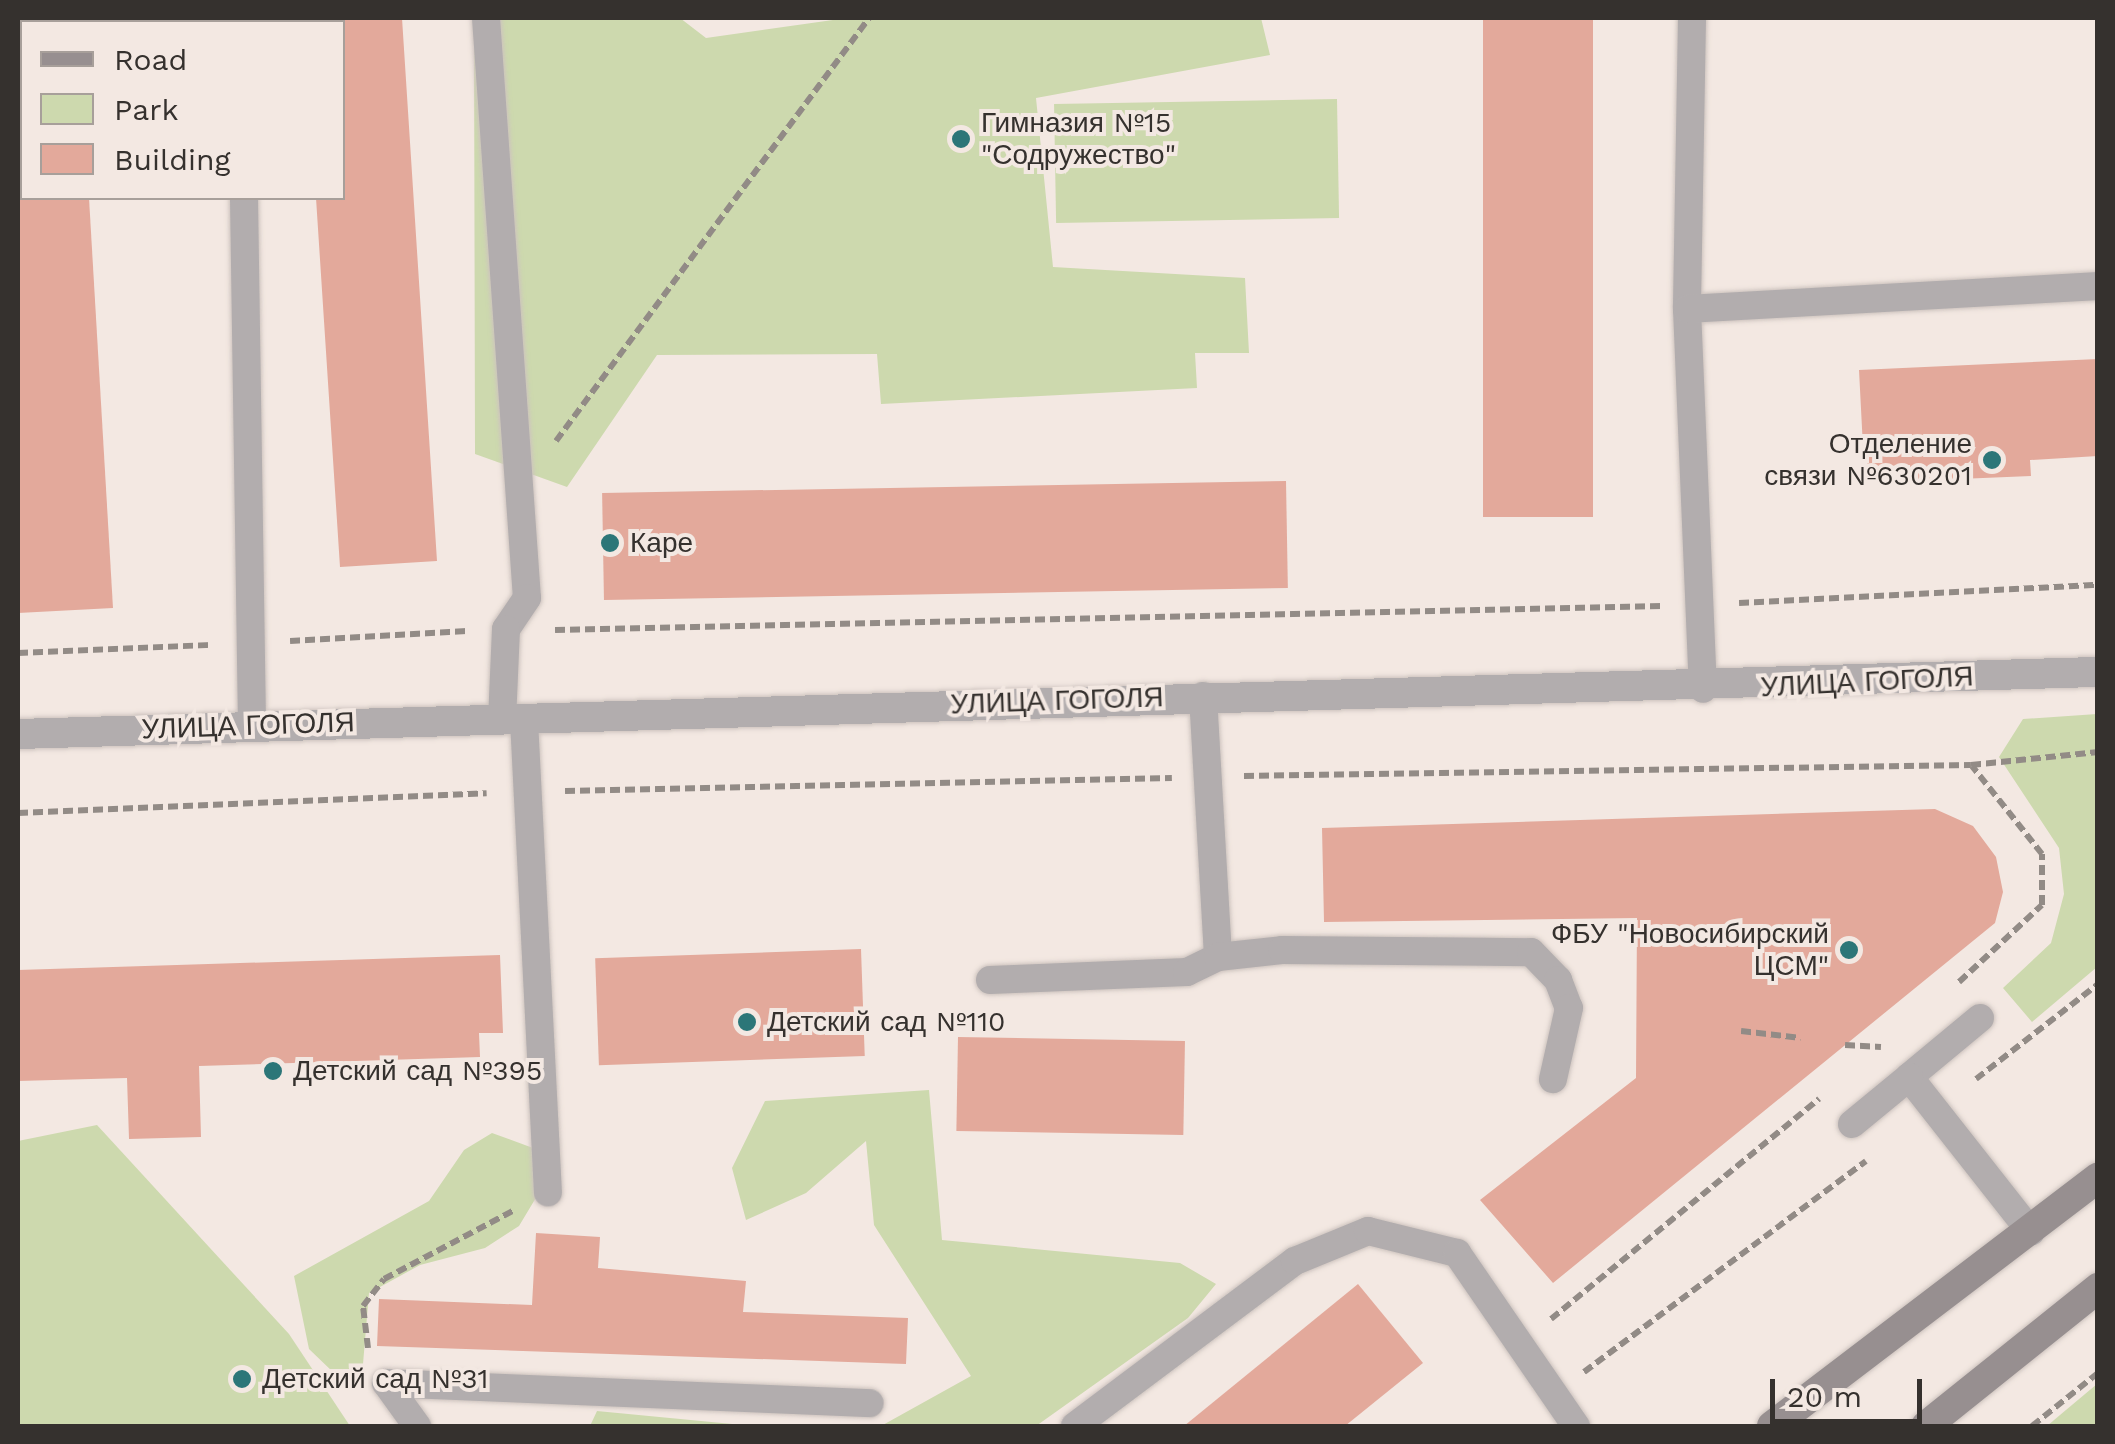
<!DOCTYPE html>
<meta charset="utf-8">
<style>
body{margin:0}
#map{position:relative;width:2115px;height:1444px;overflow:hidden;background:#f3e8e2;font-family:"Work Sans",sans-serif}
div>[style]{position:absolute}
.green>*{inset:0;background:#cdd9ae;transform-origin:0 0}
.building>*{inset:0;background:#e3a99b;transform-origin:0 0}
.path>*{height:6px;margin-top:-3px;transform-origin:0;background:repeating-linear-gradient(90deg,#928b86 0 10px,transparent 0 15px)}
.roads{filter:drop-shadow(0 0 2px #cdc3be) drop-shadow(0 0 2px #cdc3be)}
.service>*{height:28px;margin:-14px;padding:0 14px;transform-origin:14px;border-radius:14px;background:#b2adae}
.tertiary>*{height:30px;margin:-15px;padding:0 15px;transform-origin:15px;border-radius:15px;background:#b2adae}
.secondary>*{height:30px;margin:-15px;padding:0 15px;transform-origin:15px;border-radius:15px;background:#978f90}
.dots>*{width:28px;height:28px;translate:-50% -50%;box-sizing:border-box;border:5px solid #f3e8e2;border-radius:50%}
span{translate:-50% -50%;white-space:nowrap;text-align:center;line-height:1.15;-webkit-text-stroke:8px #f3e8e2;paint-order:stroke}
.poi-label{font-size:28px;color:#35312e}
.left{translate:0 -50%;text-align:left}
.right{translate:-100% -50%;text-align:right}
.street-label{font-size:28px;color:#35312e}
.frame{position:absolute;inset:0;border:20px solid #35312e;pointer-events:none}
.legend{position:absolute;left:20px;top:20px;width:325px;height:180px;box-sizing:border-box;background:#f3e8e2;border:2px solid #a79f9a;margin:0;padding:12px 18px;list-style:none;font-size:30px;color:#35312e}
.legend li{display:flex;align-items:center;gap:20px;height:50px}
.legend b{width:50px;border:2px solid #a79f9a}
.scale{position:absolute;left:1770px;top:1379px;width:152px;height:45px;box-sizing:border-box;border:5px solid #35312e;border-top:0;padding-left:12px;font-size:30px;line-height:35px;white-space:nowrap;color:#35312e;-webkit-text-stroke:8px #f3e8e2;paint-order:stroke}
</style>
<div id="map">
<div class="green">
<div style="clip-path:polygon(474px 18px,680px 18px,706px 38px,847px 18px,1261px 18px,1270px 55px,1036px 98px,1053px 267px,1245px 278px,1249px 353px,1195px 353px,1197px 388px,881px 404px,877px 354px,657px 355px,567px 487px,475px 454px)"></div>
<div style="left:1337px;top:99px;width:119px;height:283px;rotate:89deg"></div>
<div style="clip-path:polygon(2097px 714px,2097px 967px,2032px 1022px,2003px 988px,2051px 943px,2064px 894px,2059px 848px,1999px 757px,2023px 719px)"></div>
<div style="clip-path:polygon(929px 1090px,942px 1240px,1180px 1263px,1216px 1284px,1188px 1318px,1036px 1426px,881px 1426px,971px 1376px,874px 1225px,866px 1141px,806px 1193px,746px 1220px,732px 1168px,765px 1101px)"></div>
<div style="clip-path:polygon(97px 1125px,289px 1334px,350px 1426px,18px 1426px,18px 1141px)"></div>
<div style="clip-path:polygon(492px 1133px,533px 1148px,540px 1191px,519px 1226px,485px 1248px,420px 1265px,369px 1293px,363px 1364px,335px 1374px,309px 1349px,294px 1276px,429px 1201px,464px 1150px)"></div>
<div style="clip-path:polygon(2097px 1384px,2097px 1426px,2047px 1426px,2060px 1415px)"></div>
<div style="clip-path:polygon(597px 1411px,753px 1426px,590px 1426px)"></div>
</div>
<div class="building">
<div style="clip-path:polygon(342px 18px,402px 18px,437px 561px,340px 567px,316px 198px,342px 198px)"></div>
<div style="left:1483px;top:18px;width:110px;height:499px"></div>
<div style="clip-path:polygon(18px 198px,89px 198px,113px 608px,18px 613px)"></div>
<div style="clip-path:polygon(2098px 359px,2098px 456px,2030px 460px,2031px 476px,1911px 481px,1910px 465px,1864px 467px,1859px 370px)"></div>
<div style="left:1286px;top:481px;width:107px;height:684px;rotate:89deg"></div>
<div style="clip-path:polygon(1935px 809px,1973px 826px,1996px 857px,2003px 892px,1995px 923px,1553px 1283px,1480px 1200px,1636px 1078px,1637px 918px,1324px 922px,1322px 828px)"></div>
<div style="left:861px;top:949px;width:107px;height:266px;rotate:88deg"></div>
<div style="clip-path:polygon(500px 955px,503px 1033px,479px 1033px,480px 1057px,199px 1066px,201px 1137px,129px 1139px,127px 1078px,18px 1081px,18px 970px)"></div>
<div style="left:958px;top:1037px;width:227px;height:94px;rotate:1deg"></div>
<div style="clip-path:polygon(536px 1233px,600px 1237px,598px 1268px,746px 1281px,743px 1312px,908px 1318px,906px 1364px,377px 1346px,379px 1299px,532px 1305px)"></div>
<div style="clip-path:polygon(1358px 1284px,1423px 1363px,1345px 1426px,1184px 1426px)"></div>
</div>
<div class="path">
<div style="left:556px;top:441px;width:526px;rotate:-53.5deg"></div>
<div style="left:1739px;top:603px;width:359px;rotate:-2.9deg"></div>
<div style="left:555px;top:630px;width:1107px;rotate:-1.24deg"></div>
<div style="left:290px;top:641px;width:177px;rotate:-3.2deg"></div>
<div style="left:18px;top:653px;width:194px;rotate:-2.4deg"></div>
<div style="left:1244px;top:776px;width:727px;rotate:-0.87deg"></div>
<div style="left:1971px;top:765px;width:128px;rotate:-5.8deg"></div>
<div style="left:565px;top:791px;width:607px;rotate:-1.23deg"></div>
<div style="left:18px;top:813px;width:469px;rotate:-2.4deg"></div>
<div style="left:1959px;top:982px;width:113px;rotate:-42.9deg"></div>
<div style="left:2042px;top:905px;width:51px;rotate:-90deg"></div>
<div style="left:2042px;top:854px;width:112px;rotate:-128.5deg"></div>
<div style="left:1741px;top:1031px;width:60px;rotate:6.7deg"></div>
<div style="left:1845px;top:1045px;width:36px;rotate:3deg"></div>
<div style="left:1976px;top:1079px;width:155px;rotate:-37.9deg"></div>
<div style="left:1551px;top:1319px;width:347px;rotate:-39.4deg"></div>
<div style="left:368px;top:1348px;width:42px;rotate:-96.8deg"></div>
<div style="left:363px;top:1306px;width:34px;rotate:-52deg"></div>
<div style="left:384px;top:1279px;width:149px;rotate:-27.9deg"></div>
<div style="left:1584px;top:1372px;width:352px;rotate:-36.8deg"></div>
<div style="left:2032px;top:1426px;width:85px;rotate:-38.8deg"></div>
</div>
<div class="roads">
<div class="service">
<div style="left:241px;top:18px;width:4px;rotate:90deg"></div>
<div style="left:486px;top:18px;width:581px;rotate:85.96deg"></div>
<div style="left:527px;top:598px;width:37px;rotate:124deg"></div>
<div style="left:506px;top:629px;width:91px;rotate:92.5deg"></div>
<div style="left:1692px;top:18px;width:291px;rotate:91deg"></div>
<div style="left:1687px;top:309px;width:380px;rotate:87.6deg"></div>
<div style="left:244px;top:198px;width:527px;rotate:89.13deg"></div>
<div style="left:1687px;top:309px;width:412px;rotate:-3.2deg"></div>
<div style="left:1203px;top:696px;width:261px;rotate:86.7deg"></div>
<div style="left:524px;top:720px;width:473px;rotate:87.1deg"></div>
<div style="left:990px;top:980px;width:197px;rotate:-2.3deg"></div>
<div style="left:1187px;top:972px;width:34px;rotate:-26deg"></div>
<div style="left:1218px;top:957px;width:64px;rotate:-6.2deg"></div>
<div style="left:1282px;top:950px;width:249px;rotate:0.5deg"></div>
<div style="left:1531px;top:952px;width:39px;rotate:46deg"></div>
<div style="left:1558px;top:980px;width:30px;rotate:69deg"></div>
<div style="left:1569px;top:1008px;width:73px;rotate:102.7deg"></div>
<div style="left:1980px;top:1018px;width:92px;rotate:140.3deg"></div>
<div style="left:1909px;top:1077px;width:197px;rotate:51.8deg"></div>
<div style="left:1852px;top:1124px;width:74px;rotate:-39.5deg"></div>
<div style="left:417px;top:1426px;width:53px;rotate:-125.8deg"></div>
<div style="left:386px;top:1383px;width:484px;rotate:2.4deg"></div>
<div style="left:1075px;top:1426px;width:275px;rotate:-36.9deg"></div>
<div style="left:1295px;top:1261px;width:79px;rotate:-22.3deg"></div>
<div style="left:1368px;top:1231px;width:92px;rotate:13.9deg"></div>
<div style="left:1457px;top:1253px;width:210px;rotate:55.5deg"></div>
</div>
<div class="tertiary">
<div style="left:18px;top:734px;width:2081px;rotate:-1.71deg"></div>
</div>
<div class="secondary">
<div style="left:1772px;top:1426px;width:410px;rotate:-37.3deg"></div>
<div style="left:1926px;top:1426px;width:221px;rotate:-38.7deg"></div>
</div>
</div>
<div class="dots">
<div style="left:961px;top:139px;background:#2c7678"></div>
<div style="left:1992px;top:460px;background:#2c7678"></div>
<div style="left:610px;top:543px;background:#2c7678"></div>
<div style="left:1849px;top:950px;background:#2c7678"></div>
<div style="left:747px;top:1022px;background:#2c7678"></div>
<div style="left:273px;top:1071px;background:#2c7678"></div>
<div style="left:242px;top:1379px;background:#2c7678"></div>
</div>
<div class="poi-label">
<span class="left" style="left:981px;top:139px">Гимназия №15<br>"Содружество"</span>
<span class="right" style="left:1972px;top:460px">Отделение<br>связи №630201</span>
<span class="left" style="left:630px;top:543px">Каре</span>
<span class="right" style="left:1829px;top:950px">ФБУ "Новосибирский<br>ЦСМ"</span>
<span class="left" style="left:767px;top:1022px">Детский сад №110</span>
<span class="left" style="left:293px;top:1071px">Детский сад №395</span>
<span class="left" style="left:262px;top:1379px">Детский сад №31</span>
</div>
<div class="street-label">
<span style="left:1867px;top:682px;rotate:-3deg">УЛИЦА ГОГОЛЯ</span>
<span style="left:1057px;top:701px;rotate:-2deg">УЛИЦА ГОГОЛЯ</span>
<span style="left:248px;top:726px;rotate:-2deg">УЛИЦА ГОГОЛЯ</span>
</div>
<div class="frame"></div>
<ul class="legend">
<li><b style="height:12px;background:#978f90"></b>Road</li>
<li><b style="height:28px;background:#cdd9ae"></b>Park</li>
<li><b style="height:28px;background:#e3a99b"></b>Building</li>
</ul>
<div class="scale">20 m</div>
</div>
